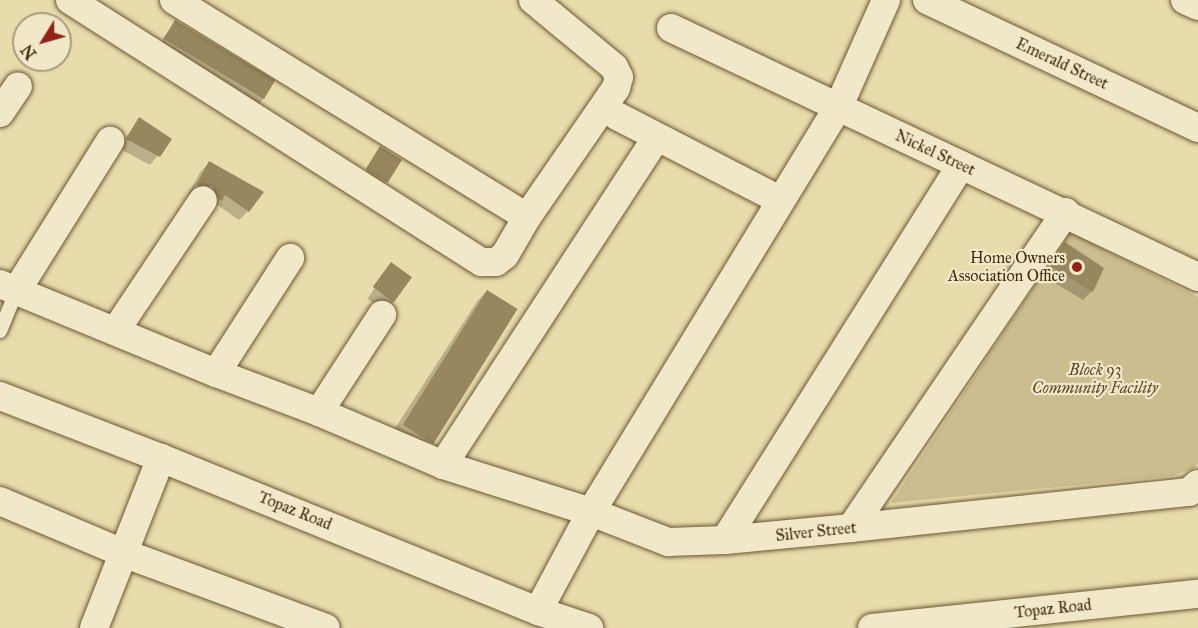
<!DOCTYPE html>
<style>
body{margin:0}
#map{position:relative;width:1198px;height:628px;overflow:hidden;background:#e8dbac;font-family:"IM FELL Great Primer",serif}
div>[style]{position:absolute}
.green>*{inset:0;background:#ccbd90}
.shadow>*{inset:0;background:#0003;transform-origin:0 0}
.building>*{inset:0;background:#98875e;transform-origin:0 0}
.roads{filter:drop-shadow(0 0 2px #6b5732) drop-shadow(0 0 2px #6b5732)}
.lane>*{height:14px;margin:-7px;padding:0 7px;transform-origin:7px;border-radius:7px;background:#f0e8c9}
.street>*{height:28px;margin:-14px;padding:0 14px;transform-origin:14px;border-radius:14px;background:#f0e8c9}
.dots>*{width:16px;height:16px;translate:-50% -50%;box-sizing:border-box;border:3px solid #f0e8c9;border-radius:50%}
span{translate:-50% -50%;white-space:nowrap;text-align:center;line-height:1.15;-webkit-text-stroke:4.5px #f0e8c9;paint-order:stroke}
.street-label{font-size:16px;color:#412b0a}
.poi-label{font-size:16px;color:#412b0a}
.right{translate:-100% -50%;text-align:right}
.park-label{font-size:16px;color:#5d4825;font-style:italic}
.north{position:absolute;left:12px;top:12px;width:60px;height:60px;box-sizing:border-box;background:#f0e8c9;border:2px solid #aa9c7d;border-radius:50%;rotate:233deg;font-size:16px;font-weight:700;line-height:24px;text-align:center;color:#412b0a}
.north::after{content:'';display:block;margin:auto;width:21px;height:27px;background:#8f2418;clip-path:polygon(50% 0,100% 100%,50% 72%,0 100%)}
</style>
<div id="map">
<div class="green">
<div style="clip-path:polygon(1070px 232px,1198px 297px,1198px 463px,1194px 468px,1172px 476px,891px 503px)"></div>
</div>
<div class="shadow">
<div style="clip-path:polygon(175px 22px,273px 82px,261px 102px,253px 111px,155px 49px)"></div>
<div style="clip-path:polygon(139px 119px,170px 140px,150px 165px,118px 148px)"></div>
<div style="left:380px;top:148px;width:23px;height:37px;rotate:31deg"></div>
<div style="clip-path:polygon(210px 162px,248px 211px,239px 220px,216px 204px,212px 209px,203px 194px,188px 194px,201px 171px)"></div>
<div style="clip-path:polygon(1066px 244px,1092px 291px,1083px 300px,1043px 276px)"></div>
<div style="left:391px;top:264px;width:23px;height:42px;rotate:34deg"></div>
<div style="clip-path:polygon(487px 291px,429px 441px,421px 450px,392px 433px,478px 300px)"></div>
</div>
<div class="building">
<div style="left:175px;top:20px;width:117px;height:22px;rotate:31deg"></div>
<div style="clip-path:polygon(139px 117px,172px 139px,160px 157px,126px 139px)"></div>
<div style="left:380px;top:146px;width:26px;height:27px;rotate:32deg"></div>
<div style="clip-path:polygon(209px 161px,264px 192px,249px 212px,225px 195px,222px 201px,219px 199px,212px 186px,196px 185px)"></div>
<div style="clip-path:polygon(1065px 242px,1104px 268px,1093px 292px,1050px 266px)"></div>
<div style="left:391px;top:262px;width:26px;height:31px;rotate:36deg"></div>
<div style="left:487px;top:290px;width:36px;height:159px;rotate:32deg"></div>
</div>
<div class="roads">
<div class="lane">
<div style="left:0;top:331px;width:44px;rotate:-67.5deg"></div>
</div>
<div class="street">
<div style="left:70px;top:0;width:488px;rotate:32.5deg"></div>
<div style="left:482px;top:262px;width:14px"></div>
<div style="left:496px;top:262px;width:11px;rotate:-38deg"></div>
<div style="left:505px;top:255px;width:44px;rotate:-59.9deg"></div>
<div style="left:527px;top:217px;width:157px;rotate:-55.4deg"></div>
<div style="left:616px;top:88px;width:11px;rotate:-75deg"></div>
<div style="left:619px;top:77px;width:11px;rotate:-117deg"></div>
<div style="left:614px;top:67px;width:105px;rotate:-140.4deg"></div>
<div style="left:174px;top:0;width:414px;rotate:31.6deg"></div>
<div style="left:927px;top:0;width:300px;rotate:25.3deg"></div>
<div style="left:1185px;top:0;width:14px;rotate:25deg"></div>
<div style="left:671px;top:28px;width:583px;rotate:25.29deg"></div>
<div style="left:0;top:113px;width:32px;rotate:-56deg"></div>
<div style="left:617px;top:116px;width:183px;rotate:27.3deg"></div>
<div style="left:0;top:284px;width:234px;rotate:22.4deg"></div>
<div style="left:216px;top:373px;width:110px;rotate:20.7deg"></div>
<div style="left:319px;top:412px;width:135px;rotate:23.1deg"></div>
<div style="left:443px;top:465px;width:155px;rotate:17.6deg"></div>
<div style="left:591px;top:512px;width:83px;rotate:21.3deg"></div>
<div style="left:668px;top:542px;width:57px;rotate:-2deg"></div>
<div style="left:725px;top:540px;width:127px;rotate:-5.4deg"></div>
<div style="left:851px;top:528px;width:340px;rotate:-6.1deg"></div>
<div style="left:1189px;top:492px;width:12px;rotate:-42deg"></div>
<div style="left:17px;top:290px;width:176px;rotate:-58deg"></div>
<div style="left:116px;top:330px;width:156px;rotate:-56.2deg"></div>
<div style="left:216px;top:373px;width:137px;rotate:-57.2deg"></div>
<div style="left:0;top:396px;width:173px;rotate:21.1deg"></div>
<div style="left:161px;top:458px;width:407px;rotate:22.1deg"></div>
<div style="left:538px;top:611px;width:54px;rotate:18.4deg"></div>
<div style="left:319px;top:412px;width:116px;rotate:-57deg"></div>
<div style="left:443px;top:465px;width:390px;rotate:-56.9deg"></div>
<div style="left:0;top:501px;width:134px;rotate:22.9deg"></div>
<div style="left:123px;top:553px;width:216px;rotate:20.3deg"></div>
<div style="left:851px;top:528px;width:382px;rotate:-55.8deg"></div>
<div style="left:725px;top:540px;width:443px;rotate:-57.8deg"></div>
<div style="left:538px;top:611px;width:112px;rotate:-61.8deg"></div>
<div style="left:591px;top:512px;width:474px;rotate:-58.6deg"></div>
<div style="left:838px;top:108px;width:118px;rotate:-66deg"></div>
<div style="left:94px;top:628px;width:183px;rotate:-68.5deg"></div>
<div style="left:872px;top:628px;width:328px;rotate:-6deg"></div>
</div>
</div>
<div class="dots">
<div style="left:1077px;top:267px;background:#8f2418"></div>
</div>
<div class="street-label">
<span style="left:1062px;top:64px;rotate:25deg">Emerald Street</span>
<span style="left:935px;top:153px;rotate:25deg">Nickel Street</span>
<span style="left:295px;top:511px;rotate:22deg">Topaz Road</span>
<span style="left:816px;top:532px;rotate:-6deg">Silver Street</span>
<span style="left:1053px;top:609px;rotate:-6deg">Topaz Road</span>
</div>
<div class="poi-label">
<span class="right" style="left:1065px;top:267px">Home Owners<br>Association Office</span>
</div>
<div class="park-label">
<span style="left:1095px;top:379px">Block 93<br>Community Facility</span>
</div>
<div class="north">N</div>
</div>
